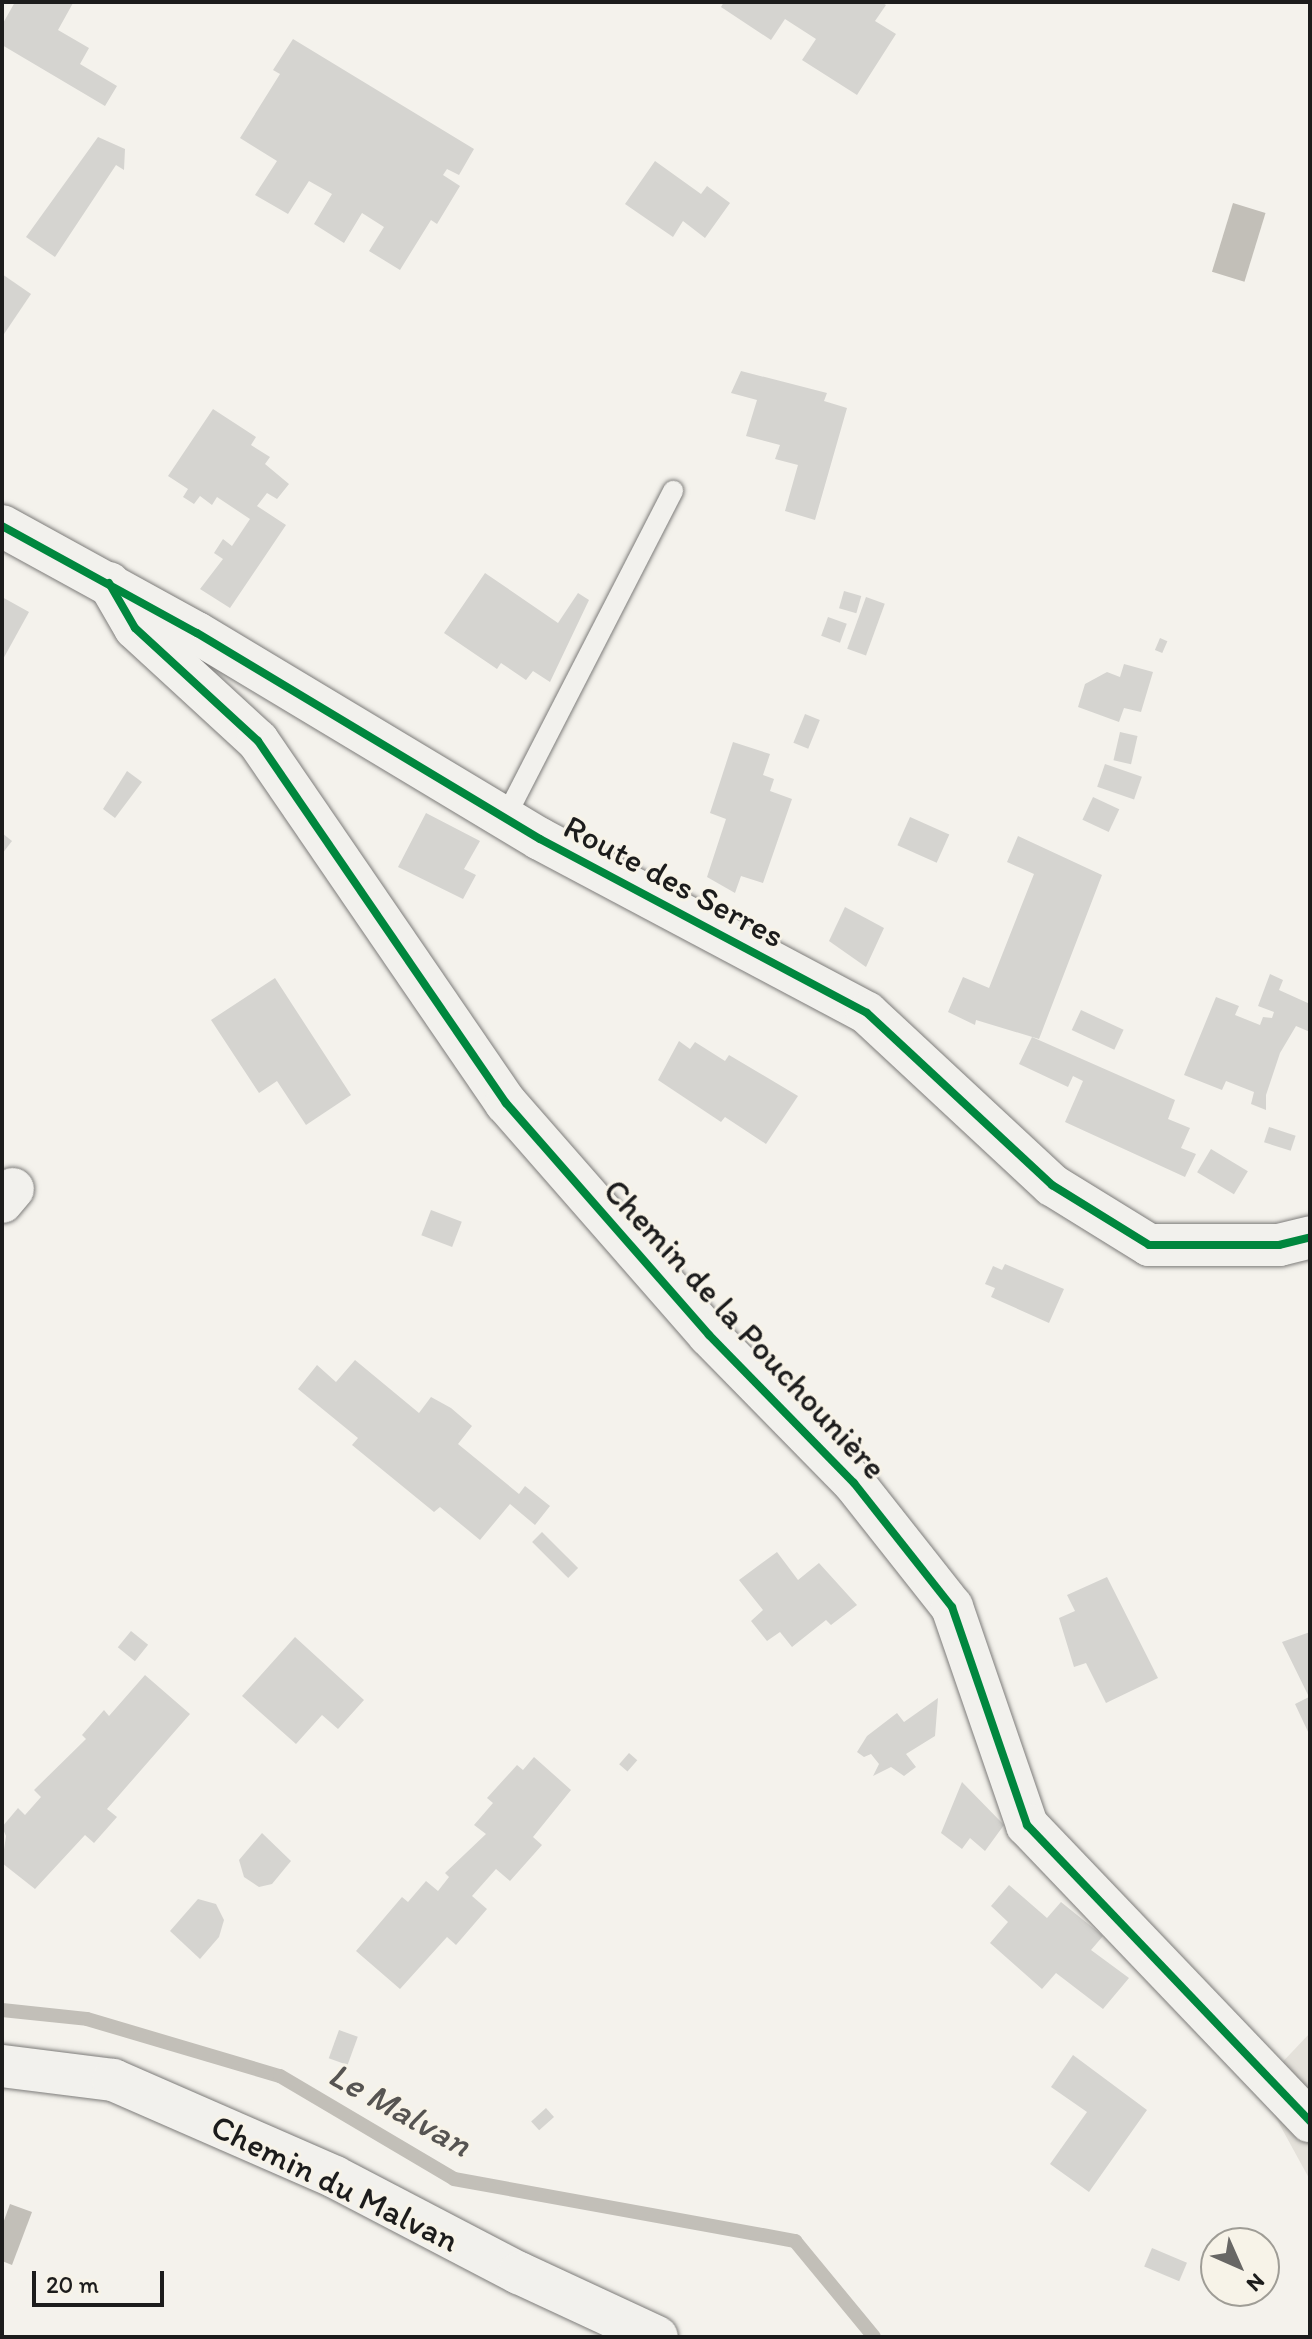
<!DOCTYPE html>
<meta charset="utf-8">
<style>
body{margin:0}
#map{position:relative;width:1312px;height:2339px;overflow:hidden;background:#f4f2ec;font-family:Itim,sans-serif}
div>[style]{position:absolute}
.green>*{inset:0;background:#e4e1da}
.water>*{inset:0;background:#c2bfb8;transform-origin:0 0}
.stream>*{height:14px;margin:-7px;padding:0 7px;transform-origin:7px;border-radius:7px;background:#c2bfb8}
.building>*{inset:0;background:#d5d4d0;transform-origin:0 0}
.roads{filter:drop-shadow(0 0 2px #7d7c7a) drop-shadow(0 0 2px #7d7c7a)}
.lane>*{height:20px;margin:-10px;padding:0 10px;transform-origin:10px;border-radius:10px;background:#f2f1ed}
.street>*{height:42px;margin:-21px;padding:0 21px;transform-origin:21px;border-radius:21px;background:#f2f1ed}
.cycleway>*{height:8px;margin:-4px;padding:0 4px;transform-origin:4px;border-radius:4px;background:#00873e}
span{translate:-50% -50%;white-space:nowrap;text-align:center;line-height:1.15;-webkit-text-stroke:6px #f7f3e8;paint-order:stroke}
.street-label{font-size:34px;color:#1c1c1c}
.water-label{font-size:36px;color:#565452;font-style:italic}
.frame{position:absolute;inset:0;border:4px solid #1c1c1c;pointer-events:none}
.north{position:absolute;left:1200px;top:2227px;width:80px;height:80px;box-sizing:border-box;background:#f7f3e8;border:2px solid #9f9d96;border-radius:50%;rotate:135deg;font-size:22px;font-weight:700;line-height:32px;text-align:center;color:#1c1c1c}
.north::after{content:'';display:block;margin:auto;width:28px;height:36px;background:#686765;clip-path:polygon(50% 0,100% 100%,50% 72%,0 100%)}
.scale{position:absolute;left:32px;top:2271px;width:132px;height:36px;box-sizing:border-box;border:4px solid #1c1c1c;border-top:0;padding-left:10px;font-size:24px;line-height:28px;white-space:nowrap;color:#1c1c1c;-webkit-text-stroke:6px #f7f3e8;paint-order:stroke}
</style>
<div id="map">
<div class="green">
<div style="clip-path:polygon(1310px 2033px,1310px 2180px,1259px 2087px)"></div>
</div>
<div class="water">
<div style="left:1233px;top:203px;width:34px;height:72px;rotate:17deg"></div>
<div style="clip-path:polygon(10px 2204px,32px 2212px,12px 2265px,2px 2261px,2px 2226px)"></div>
</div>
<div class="stream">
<div style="left:2px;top:2010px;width:85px;rotate:6deg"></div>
<div style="left:87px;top:2019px;width:201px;rotate:16.5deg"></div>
<div style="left:280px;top:2076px;width:202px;rotate:30.6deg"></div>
<div style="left:454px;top:2179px;width:347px;rotate:10.3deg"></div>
<div style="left:795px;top:2241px;width:124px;rotate:50.5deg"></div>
</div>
<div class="building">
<div style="clip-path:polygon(15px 2px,73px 3px,58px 30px,89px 48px,80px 64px,117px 86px,105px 106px,2px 45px,2px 25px)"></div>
<div style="clip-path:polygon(724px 2px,881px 2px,886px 5px,875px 21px,896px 34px,857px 95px,802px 60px,816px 39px,785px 19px,771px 40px,721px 7px)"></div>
<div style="clip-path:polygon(293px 39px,474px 149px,459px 175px,447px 169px,443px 175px,460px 186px,437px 224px,431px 220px,400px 270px,369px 251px,384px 227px,362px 213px,344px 243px,314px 224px,332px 194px,309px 181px,288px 214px,255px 195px,277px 161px,240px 138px,280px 74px,273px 70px)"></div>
<div style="clip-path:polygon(98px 137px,125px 149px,124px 170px,116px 165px,55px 257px,26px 237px)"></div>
<div style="clip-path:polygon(655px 161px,701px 194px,707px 186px,730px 203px,705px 238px,683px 221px,673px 237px,625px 204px)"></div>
<div style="clip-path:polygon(2px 274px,31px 294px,2px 337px)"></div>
<div style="clip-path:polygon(741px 371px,827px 393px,824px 401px,847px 408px,815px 520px,785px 511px,798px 465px,775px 459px,780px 445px,746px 436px,757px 400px,731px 393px)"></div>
<div style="clip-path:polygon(213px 409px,256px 437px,251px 445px,270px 457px,265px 464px,289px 484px,277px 499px,267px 493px,257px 506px,286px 525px,230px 608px,200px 589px,223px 559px,214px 553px,223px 539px,232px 546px,250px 519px,217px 497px,212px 505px,200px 496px,194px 504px,183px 497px,188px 489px,168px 476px)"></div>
<div style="clip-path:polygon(485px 573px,558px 623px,578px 593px,589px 600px,550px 682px,533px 671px,526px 680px,501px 663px,497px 669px,444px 633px)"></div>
<div style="left:844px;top:591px;width:18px;height:18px;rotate:16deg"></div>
<div style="clip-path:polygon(2px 597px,29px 612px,2px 661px)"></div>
<div style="left:866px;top:597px;width:20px;height:55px;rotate:20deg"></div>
<div style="left:828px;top:617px;width:20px;height:20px;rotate:20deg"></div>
<div style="left:1160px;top:638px;width:8px;height:13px;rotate:23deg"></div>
<div style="clip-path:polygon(1124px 664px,1153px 672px,1141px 712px,1124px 708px,1119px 722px,1078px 707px,1085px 684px,1107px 672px,1120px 677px)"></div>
<div style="left:805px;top:714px;width:16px;height:31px;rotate:22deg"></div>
<div style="left:1120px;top:732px;width:18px;height:29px;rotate:13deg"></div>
<div style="clip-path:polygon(733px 742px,770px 754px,763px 775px,774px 779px,770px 791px,792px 799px,763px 883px,741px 876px,735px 893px,707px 877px,726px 819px,710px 813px)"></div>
<div style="left:1105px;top:764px;width:39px;height:24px;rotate:19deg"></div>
<div style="clip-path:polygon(127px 771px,142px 782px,115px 818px,103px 809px)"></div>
<div style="left:1093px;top:797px;width:29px;height:25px;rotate:25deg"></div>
<div style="clip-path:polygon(426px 813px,480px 841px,464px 869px,476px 875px,463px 899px,398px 867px)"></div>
<div style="left:910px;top:817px;width:43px;height:31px;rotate:24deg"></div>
<div style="clip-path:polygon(2px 833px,12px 841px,2px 854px)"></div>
<div style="clip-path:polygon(1018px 836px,1102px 875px,1039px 1039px,976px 1020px,975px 1025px,948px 1012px,963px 977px,989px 988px,1034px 874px,1007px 862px)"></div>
<div style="clip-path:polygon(845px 907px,884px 928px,866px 967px,829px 941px)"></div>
<div style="clip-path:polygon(1270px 974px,1283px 980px,1279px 990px,1310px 1004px,1310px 1032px,1296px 1026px,1280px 1053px,1266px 1095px,1266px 1110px,1251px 1104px,1254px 1092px,1226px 1081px,1222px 1090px,1184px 1075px,1216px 997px,1239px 1006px,1235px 1015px,1260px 1025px,1263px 1017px,1272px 1018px,1274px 1012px,1258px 1006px)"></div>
<div style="clip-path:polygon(275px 978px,351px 1095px,306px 1125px,277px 1081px,259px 1093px,211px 1020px)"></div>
<div style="left:1081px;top:1010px;width:47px;height:22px;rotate:25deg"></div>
<div style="clip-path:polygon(1032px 1037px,1175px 1100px,1168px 1119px,1190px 1128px,1181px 1148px,1196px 1154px,1185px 1177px,1065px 1122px,1083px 1081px,1073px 1076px,1068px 1087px,1019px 1064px)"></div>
<div style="clip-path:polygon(679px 1041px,690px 1049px,695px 1042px,725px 1061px,729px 1055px,798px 1096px,766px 1144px,725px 1117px,721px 1122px,658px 1080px)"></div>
<div style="left:1269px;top:1127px;width:28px;height:16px;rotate:18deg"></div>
<div style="left:1211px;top:1149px;width:43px;height:27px;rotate:31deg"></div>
<div style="left:431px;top:1210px;width:33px;height:27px;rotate:21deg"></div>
<div style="clip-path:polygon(1005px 1264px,1064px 1289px,1049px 1323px,991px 1297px,995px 1288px,985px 1284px,993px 1266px,1002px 1270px)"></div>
<div style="clip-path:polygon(355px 1360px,419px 1413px,431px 1397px,451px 1408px,472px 1426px,458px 1444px,519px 1494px,525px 1486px,550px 1506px,535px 1525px,510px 1504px,480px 1540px,440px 1507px,434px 1512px,352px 1445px,358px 1438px,298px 1389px,317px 1365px,336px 1382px)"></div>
<div style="left:542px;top:1532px;width:51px;height:14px;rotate:45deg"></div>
<div style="clip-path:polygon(777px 1552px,798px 1580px,819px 1563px,857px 1605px,831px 1625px,826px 1620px,792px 1647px,780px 1632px,767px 1641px,751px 1621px,763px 1610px,739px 1580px)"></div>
<div style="clip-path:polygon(1107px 1577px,1158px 1678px,1106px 1703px,1086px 1663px,1074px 1667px,1059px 1618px,1075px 1611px,1067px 1595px)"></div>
<div style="left:131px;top:1631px;width:22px;height:21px;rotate:39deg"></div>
<div style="clip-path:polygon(1310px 1632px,1310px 1736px,1295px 1704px,1309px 1697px,1282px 1642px)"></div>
<div style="clip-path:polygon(295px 1637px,364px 1700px,338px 1729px,322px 1715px,296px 1744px,242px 1696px)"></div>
<div style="clip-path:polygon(145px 1675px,190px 1714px,107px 1809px,117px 1817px,94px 1843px,85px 1835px,35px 1889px,2px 1863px,6px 1836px,2px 1827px,18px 1808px,25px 1815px,41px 1797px,34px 1790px,86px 1739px,82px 1735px,104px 1710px,109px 1716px)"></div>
<div style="clip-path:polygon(938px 1698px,935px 1736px,906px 1754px,916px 1767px,904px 1776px,891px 1767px,873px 1776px,879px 1764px,871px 1754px,864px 1757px,857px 1752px,867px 1736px,897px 1713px,904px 1722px)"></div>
<div style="left:629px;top:1753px;width:11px;height:15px;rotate:41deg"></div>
<div style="clip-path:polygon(534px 1757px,571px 1790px,533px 1837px,542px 1845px,510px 1881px,496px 1869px,472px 1896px,487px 1909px,456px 1945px,447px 1937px,400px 1989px,356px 1951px,402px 1897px,408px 1902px,426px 1881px,438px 1891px,449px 1877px,445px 1873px,486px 1834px,474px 1825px,493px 1803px,487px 1798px,517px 1765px,523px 1770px)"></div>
<div style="clip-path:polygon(962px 1782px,1004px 1825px,985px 1851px,970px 1838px,962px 1849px,941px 1833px)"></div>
<div style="clip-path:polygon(262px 1833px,291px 1861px,272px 1884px,259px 1887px,244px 1877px,239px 1860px)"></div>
<div style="clip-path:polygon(1009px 1885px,1047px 1918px,1061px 1902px,1103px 1936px,1091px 1950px,1129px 1978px,1103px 2009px,1056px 1973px,1042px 1989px,990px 1943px,1008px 1922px,991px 1906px)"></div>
<div style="clip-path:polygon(198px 1899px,216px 1904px,224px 1920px,219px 1937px,200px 1959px,170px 1931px)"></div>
<div style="left:339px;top:2030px;width:20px;height:30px;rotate:20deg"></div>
<div style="clip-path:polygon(1073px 2055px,1147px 2110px,1089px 2192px,1050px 2164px,1087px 2112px,1051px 2087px)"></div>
<div style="left:546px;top:2108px;width:12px;height:20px;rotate:48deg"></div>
<div style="left:1152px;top:2248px;width:38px;height:20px;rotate:23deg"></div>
</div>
<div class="roads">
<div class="lane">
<div style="left:505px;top:818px;width:368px;rotate:-62.8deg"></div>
</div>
<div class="street">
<div style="left:2px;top:526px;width:222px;rotate:28.8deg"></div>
<div style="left:197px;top:633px;width:400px;rotate:31deg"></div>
<div style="left:540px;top:839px;width:370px;rotate:28deg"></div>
<div style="left:867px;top:1013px;width:253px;rotate:42.9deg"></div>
<div style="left:1052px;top:1185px;width:114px;rotate:31.7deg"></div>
<div style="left:1149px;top:1245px;width:130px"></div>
<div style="left:1279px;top:1245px;width:32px;rotate:-14deg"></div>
<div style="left:109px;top:583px;width:52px;rotate:60deg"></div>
<div style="left:135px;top:628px;width:167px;rotate:42.6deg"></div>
<div style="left:258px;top:741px;width:439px;rotate:55.6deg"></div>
<div style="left:506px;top:1103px;width:308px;rotate:48.8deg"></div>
<div style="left:709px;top:1335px;width:207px;rotate:45.6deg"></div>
<div style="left:854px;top:1483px;width:158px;rotate:51.7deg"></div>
<div style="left:952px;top:1607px;width:231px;rotate:71deg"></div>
<div style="left:1027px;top:1825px;width:410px;rotate:46.3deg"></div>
<div style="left:2px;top:1202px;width:17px;rotate:-50deg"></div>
<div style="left:2px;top:2066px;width:112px;rotate:7.2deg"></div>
<div style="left:113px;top:2080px;width:242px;rotate:23.6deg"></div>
<div style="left:335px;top:2177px;width:208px;rotate:27.6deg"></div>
<div style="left:519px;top:2273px;width:152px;rotate:24.9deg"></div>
</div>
</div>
<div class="cycleway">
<div style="left:2px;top:526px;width:222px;rotate:28.8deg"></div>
<div style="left:197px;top:633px;width:400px;rotate:31deg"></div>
<div style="left:540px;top:839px;width:370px;rotate:28deg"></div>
<div style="left:867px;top:1013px;width:253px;rotate:42.9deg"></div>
<div style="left:1052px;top:1185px;width:114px;rotate:31.7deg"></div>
<div style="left:1149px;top:1245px;width:130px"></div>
<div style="left:1279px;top:1245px;width:32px;rotate:-14deg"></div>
<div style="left:109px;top:583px;width:52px;rotate:60deg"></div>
<div style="left:135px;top:628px;width:167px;rotate:42.6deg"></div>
<div style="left:258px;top:741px;width:439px;rotate:55.6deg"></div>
<div style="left:506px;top:1103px;width:308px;rotate:48.8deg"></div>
<div style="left:709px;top:1335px;width:207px;rotate:45.6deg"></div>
<div style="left:854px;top:1483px;width:158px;rotate:51.7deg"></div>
<div style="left:952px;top:1607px;width:231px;rotate:71deg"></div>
<div style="left:1027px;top:1825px;width:410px;rotate:46.3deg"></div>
</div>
<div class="street-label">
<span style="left:674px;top:881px;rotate:28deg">Route des Serres</span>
<span style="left:745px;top:1329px;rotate:47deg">Chemin de la Pouchounière</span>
<span style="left:335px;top:2183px;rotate:26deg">Chemin du Malvan</span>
</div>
<div class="water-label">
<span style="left:400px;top:2109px;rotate:29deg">Le Malvan</span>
</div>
<div class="frame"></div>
<div class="north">N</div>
<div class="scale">20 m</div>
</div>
